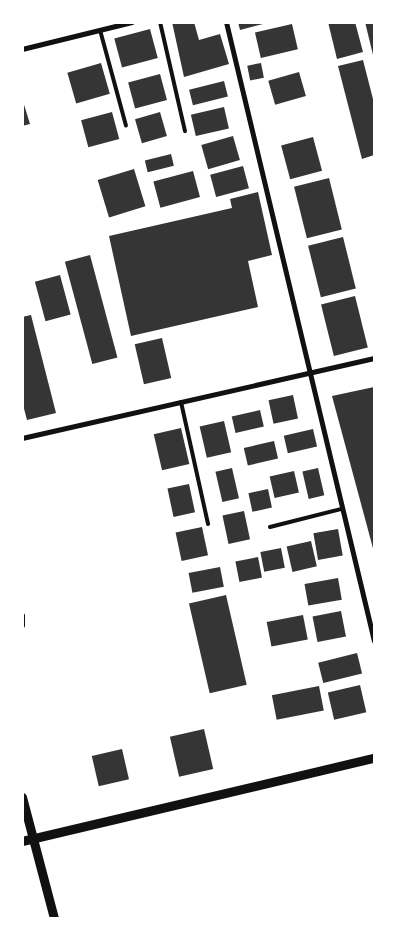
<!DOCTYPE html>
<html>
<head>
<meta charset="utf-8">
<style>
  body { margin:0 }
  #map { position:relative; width:397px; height:941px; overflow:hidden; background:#fff; font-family:"Fira Sans",sans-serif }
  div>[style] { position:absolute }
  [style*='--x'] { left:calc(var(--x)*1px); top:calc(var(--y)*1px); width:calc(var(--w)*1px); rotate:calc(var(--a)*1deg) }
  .building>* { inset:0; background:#353535; transform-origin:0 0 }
  .service>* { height:4px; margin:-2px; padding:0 2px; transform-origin:2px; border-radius:2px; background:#111 }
  .minor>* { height:5px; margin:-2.5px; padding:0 2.5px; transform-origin:2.5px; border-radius:2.5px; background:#111 }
  .tertiary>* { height:9px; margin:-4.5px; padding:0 4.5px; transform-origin:4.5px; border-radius:4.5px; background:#111 }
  span { translate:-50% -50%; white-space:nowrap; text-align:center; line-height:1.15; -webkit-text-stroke:4.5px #fff; paint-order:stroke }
  .frame { position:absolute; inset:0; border:24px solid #fff; pointer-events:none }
</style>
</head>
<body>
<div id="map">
  <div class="building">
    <i style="clip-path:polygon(172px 22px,194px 22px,199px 40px,220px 34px,229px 64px,184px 77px)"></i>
    <i style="clip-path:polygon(238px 22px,267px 22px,267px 23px,240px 30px)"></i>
    <i style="clip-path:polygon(328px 22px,355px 22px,363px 52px,337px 59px)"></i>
    <i style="clip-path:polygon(365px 22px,374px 22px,374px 59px)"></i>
    <i style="left:292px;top:24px;width:26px;height:38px;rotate:77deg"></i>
    <i style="left:150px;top:29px;width:30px;height:37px;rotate:75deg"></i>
    <i style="clip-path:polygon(363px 60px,374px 103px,374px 155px,362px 159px,338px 66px)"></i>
    <i style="left:101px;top:63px;width:32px;height:35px;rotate:74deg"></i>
    <i style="left:261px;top:63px;width:15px;height:14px;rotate:79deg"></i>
    <i style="left:299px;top:72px;width:25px;height:32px;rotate:74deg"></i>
    <i style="left:160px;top:74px;width:27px;height:33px;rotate:75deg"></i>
    <i style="left:224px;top:81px;width:16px;height:36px;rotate:76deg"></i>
    <i style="clip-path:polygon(22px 98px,30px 124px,22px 126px)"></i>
    <i style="left:224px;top:107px;width:22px;height:34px;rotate:77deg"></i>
    <i style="left:112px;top:112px;width:28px;height:32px;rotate:75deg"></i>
    <i style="left:160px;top:112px;width:25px;height:26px;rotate:74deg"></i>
    <i style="left:233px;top:136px;width:25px;height:33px;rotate:74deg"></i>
    <i style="left:313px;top:137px;width:35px;height:33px;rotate:75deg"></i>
    <i style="left:171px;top:154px;width:12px;height:27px;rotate:76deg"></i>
    <i style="left:243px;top:166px;width:23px;height:34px;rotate:75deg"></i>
    <i style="left:134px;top:169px;width:39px;height:38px;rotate:73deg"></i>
    <i style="left:193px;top:171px;width:27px;height:41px;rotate:75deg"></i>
    <i style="left:329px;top:178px;width:53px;height:36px;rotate:76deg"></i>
    <i style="clip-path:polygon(258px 192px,272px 255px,248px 261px,258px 307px,131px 336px,109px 236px,232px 208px,230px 199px)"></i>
    <i style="left:343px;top:237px;width:53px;height:36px;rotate:76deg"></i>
    <i style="left:90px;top:255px;width:106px;height:26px;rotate:75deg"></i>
    <i style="left:60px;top:275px;width:41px;height:26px;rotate:75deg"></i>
    <i style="left:355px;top:296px;width:53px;height:35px;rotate:76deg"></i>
    <i style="clip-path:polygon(31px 315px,56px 413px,27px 420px,22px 401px,22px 317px)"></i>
    <i style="left:162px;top:338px;width:41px;height:28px;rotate:77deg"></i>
    <i style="clip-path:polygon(374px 387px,374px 552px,332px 396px)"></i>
    <i style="left:293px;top:395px;width:24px;height:25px;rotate:78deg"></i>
    <i style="left:260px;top:410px;width:17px;height:29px;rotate:77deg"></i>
    <i style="left:224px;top:421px;width:32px;height:25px;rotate:77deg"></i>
    <i style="left:181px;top:428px;width:37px;height:28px;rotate:77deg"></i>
    <i style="left:313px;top:429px;width:18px;height:30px;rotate:77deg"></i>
    <i style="left:274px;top:441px;width:18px;height:31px;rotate:77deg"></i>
    <i style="left:232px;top:468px;width:31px;height:17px;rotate:77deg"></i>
    <i style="left:318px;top:468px;width:28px;height:16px;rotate:77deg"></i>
    <i style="left:294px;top:471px;width:22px;height:25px;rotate:77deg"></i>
    <i style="left:189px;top:484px;width:29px;height:22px;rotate:78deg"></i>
    <i style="left:268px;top:489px;width:19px;height:20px;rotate:78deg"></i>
    <i style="left:244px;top:511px;width:29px;height:22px;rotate:78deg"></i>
    <i style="left:202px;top:527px;width:29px;height:27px;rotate:78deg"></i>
    <i style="left:338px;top:529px;width:27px;height:25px;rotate:80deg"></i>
    <i style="left:311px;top:541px;width:26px;height:25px;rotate:77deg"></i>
    <i style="left:281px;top:548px;width:20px;height:21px;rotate:79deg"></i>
    <i style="left:258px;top:557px;width:21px;height:23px;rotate:79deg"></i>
    <i style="left:220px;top:567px;width:20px;height:32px;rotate:79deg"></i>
    <i style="left:338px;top:578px;width:22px;height:34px;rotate:80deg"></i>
    <i style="left:226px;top:595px;width:92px;height:38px;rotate:77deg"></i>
    <i style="left:341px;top:611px;width:26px;height:29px;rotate:79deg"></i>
    <i style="left:303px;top:615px;width:25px;height:37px;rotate:79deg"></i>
    <i style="left:357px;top:653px;width:21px;height:40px;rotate:76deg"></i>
    <i style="left:360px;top:685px;width:28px;height:33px;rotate:77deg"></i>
    <i style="left:319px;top:686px;width:25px;height:48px;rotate:79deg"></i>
    <i style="left:204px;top:729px;width:41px;height:35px;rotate:77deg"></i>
    <i style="left:122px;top:749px;width:31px;height:31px;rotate:77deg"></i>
  </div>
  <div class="service">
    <i style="--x:160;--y:22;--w:112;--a:77.1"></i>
    <i style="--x:100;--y:30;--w:99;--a:74.8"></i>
    <i style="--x:181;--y:402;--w:125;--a:77.5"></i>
    <i style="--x:270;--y:527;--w:73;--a:-14.2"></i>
  </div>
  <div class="minor">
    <i style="--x:226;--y:22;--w:636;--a:76.55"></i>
    <i style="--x:22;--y:49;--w:113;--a:-13.8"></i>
    <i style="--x:22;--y:438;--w:361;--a:-12.8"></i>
    <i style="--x:22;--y:615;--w:10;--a:90"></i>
  </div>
  <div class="tertiary">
    <i style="--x:22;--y:797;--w:125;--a:75.2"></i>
    <i style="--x:22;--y:841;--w:362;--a:-13.3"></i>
  </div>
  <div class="frame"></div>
</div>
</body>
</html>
